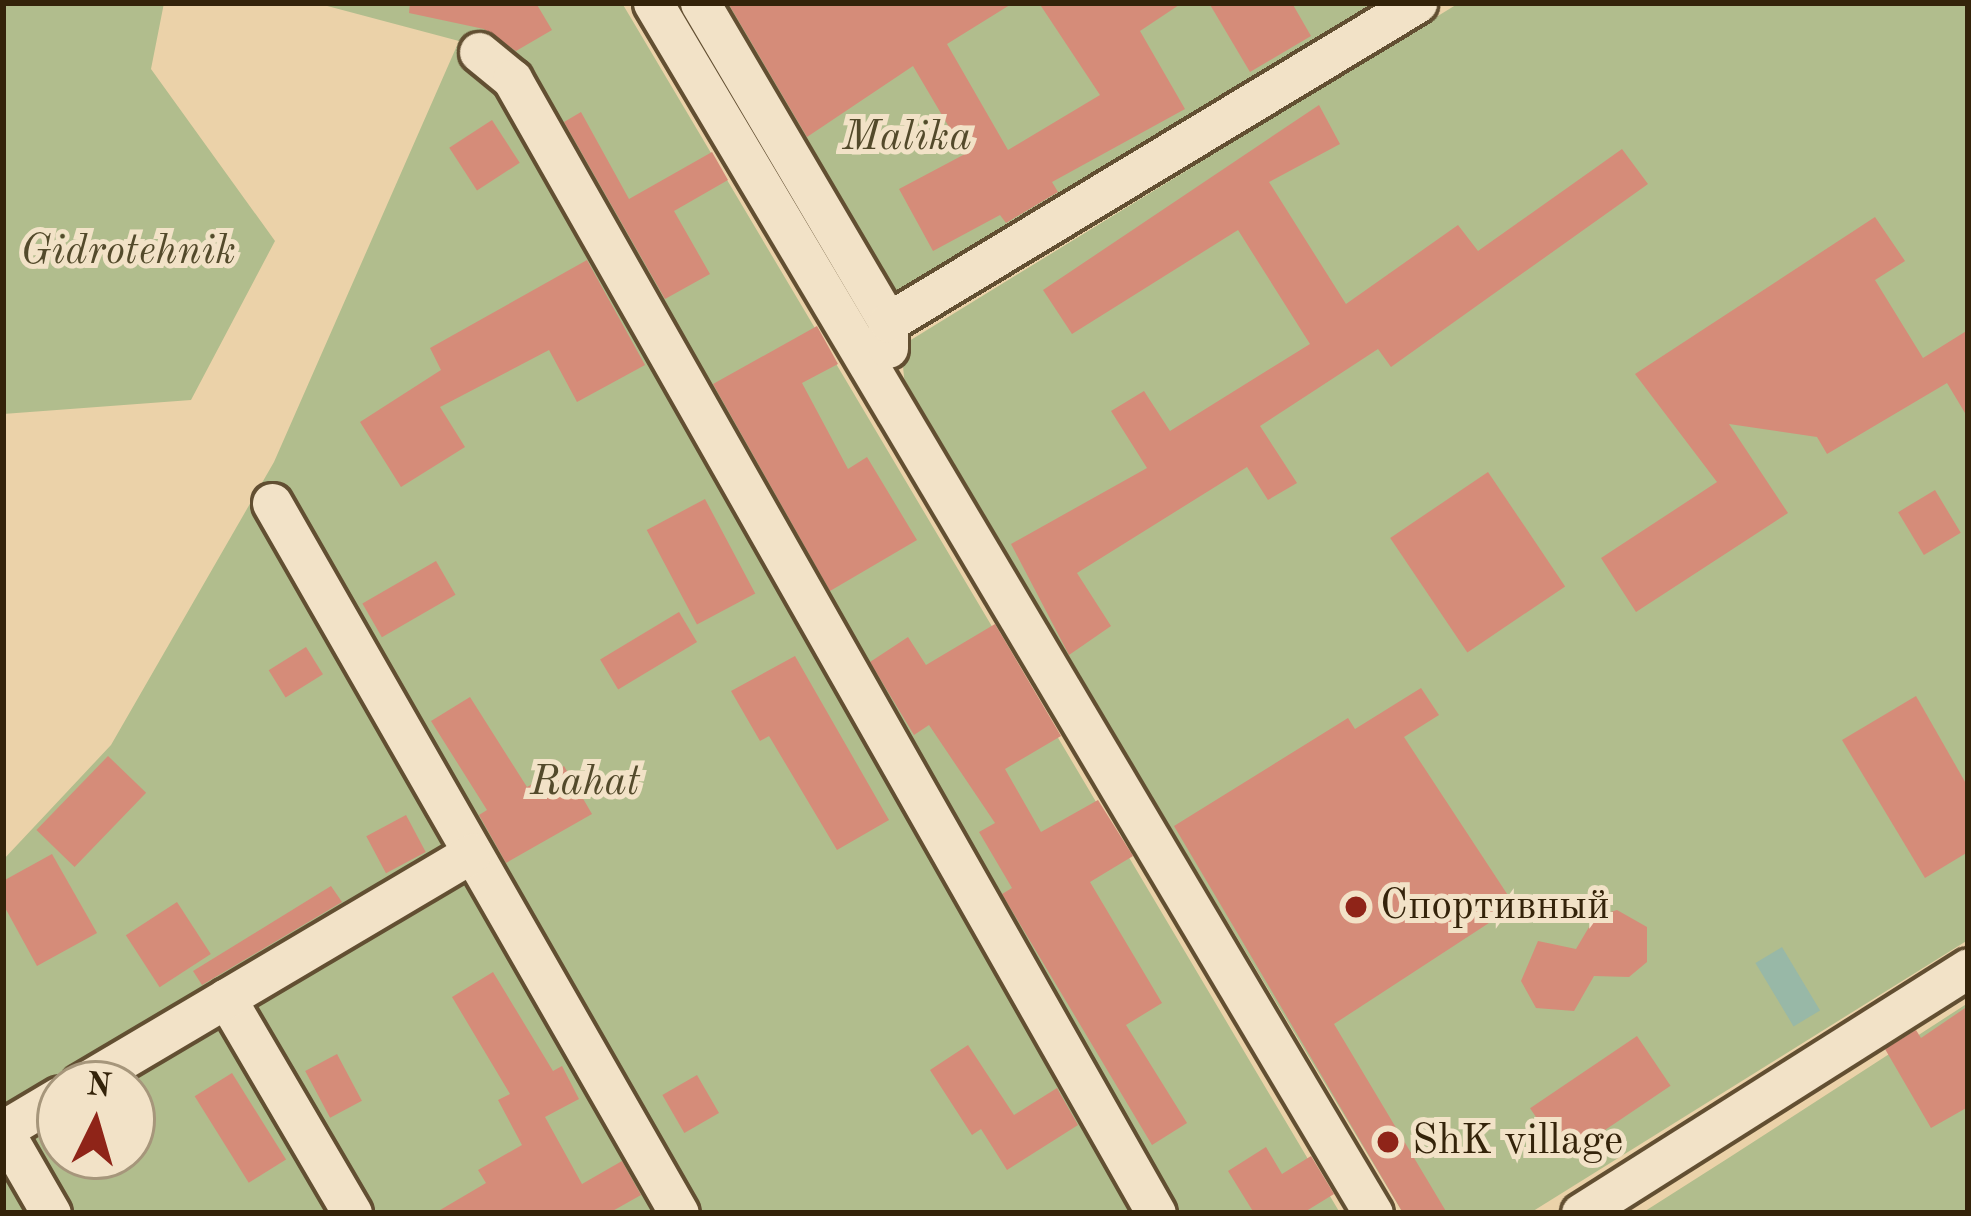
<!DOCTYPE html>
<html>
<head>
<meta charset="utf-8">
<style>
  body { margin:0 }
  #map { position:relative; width:1971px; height:1216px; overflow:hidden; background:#ebd2a9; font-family:"Old Standard TT",serif }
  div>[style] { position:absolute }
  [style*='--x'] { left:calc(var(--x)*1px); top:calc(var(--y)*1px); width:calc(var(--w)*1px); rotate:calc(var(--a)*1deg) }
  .green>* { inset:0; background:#b1bd8d }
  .water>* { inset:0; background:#98b8a7; transform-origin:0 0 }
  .building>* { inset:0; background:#d58c79; transform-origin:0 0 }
  .roads { filter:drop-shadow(3px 0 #624f32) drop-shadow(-3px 0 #624f32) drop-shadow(0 3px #624f32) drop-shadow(0 -3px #624f32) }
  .minor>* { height:39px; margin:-19.5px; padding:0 19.5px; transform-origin:19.5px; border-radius:19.5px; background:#f2e2c7 }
  .dots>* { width:33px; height:33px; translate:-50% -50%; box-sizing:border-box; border:6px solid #f2e2c7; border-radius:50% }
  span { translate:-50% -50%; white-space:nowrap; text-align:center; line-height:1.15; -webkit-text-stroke:10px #f2e2c7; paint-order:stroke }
  .park-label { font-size:42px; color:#534a2b; font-style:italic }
  .poi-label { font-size:42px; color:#34230a }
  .left { translate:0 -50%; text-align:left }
  .frame { position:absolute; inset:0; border:6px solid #34230a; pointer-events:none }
  .north { position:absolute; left:36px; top:1060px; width:120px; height:120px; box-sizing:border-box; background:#f2e2c7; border:3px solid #a6967b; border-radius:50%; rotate:5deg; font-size:33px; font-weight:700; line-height:48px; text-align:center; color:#34230a }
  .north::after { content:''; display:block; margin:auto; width:42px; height:54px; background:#8f2418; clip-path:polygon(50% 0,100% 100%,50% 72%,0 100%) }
</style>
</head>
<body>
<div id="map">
  <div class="green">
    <i style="clip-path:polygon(3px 3px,164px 3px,151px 69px,275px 241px,191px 400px,3px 414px)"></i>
    <i style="clip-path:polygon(evenodd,316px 3px,622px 3px,1340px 1213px,3px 1213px,3px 860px,111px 745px,274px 462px,459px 41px,316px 3px,60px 1084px,132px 1084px,132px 1156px,60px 1156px,60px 1084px)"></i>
    <i style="clip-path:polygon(668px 3px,1401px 3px,860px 322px)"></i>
    <i style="clip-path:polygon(1459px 3px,1968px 3px,1968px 940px,1530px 1213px,1403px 1213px,905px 387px,901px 346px)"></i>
    <i style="clip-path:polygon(1968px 1003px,1968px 1213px,1642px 1213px,1730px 1157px)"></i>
  </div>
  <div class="water">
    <i style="left:1782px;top:947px;width:74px;height:31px;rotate:59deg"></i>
  </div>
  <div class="building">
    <i style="clip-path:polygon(410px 3px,536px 3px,552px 30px,516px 51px,484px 29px,409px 13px)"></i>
    <i style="clip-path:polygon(728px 3px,1013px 3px,947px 44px,1008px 150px,1100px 95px,1039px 3px,1182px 3px,1140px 31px,1185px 109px,1052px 182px,1058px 192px,1006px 223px,1000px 215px,933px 251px,899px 189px,965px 154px,913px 66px,807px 137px)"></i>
    <i style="clip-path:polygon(1209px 3px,1292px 3px,1311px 36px,1250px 72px)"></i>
    <i style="clip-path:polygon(1319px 105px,1340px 144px,1269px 182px,1346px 304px,1458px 225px,1478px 251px,1622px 149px,1648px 184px,1391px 367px,1378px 349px,1260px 426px,1297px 483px,1268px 500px,1247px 467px,1077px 573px,1111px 626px,1069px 655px,1011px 544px,1147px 468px,1111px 411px,1144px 391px,1170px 431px,1310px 344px,1238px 230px,1072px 334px,1043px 290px)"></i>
    <i style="clip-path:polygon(581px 112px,629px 199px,712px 152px,728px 180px,674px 211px,710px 274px,665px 299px,564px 122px)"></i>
    <i style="left:492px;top:120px;width:51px;height:51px;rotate:57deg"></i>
    <i style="clip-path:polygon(1875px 217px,1905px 261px,1875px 280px,1923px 358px,1968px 330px,1968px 418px,1947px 383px,1827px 454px,1817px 437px,1729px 424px,1788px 513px,1636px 612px,1601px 558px,1717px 482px,1635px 374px)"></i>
    <i style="clip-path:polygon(587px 260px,645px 365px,577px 402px,549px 350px,440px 407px,465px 447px,401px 487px,360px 422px,441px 370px,430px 348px)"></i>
    <i style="clip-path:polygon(817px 326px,838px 364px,802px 383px,848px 469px,867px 457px,917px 540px,830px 591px,713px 384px)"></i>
    <i style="left:1488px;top:472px;width:138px;height:118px;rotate:56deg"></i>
    <i style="left:1935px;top:490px;width:50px;height:43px;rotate:59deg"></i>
    <i style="left:705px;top:499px;width:107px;height:66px;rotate:62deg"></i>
    <i style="left:436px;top:561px;width:39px;height:85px;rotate:60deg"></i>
    <i style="left:679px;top:612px;width:35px;height:92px;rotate:59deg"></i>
    <i style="clip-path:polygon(995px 624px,1061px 736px,1005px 769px,1041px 832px,1098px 800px,1133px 856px,1090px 882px,1162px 1003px,1126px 1025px,1187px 1123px,1152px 1145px,1002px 894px,1012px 888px,979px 832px,995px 823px,929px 725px,914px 735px,870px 662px,908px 637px,926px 665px)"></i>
    <i style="left:306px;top:647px;width:32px;height:44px;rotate:58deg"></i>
    <i style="clip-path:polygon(795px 656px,889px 820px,837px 850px,769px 736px,760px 741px,731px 691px)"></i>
    <i style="clip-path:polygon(1421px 688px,1439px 715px,1404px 737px,1515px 906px,1334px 1024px,1447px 1213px,1403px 1213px,1174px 826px,1348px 718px,1355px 729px)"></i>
    <i style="clip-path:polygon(1916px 696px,1968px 787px,1968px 852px,1925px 878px,1842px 740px)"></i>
    <i style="clip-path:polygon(470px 697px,527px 787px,564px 766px,592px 814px,506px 863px,479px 815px,487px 810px,431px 721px)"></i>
    <i style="left:108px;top:756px;width:53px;height:103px;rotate:44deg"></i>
    <i style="left:406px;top:815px;width:42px;height:45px;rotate:62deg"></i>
    <i style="clip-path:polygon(52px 854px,97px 933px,37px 966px,3px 904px,3px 881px)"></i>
    <i style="clip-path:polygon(331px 886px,342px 902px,202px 985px,193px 971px)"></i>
    <i style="left:177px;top:902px;width:62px;height:61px;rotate:57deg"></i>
    <i style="clip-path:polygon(1617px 910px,1647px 927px,1647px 962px,1629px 977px,1594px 976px,1574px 1011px,1536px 1008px,1521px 981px,1538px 941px,1576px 949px,1595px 917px)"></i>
    <i style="clip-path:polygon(493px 972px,553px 1071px,562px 1066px,579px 1099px,545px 1117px,582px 1184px,622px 1161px,641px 1195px,609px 1213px,435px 1213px,486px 1183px,478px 1170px,522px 1145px,498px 1100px,510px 1094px,452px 997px)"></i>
    <i style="clip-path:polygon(1968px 1006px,1968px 1107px,1931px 1128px,1885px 1049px,1916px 1030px,1921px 1038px)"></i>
    <i style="left:1637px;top:1036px;width:60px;height:129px;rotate:56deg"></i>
    <i style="clip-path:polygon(968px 1045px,1014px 1115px,1057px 1088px,1078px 1125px,1007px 1170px,981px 1129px,972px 1135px,930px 1070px)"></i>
    <i style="left:337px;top:1054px;width:53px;height:36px;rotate:62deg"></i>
    <i style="left:232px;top:1073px;width:102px;height:44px;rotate:58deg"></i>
    <i style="left:697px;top:1075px;width:44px;height:40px;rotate:60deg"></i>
    <i style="clip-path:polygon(1266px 1147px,1282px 1174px,1311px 1156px,1334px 1194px,1303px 1213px,1254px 1213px,1228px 1171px)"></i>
  </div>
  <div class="roads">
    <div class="minor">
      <i style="--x:653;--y:3;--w:1408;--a:59.25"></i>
      <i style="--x:700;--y:3;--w:370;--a:59.5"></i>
      <i style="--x:888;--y:322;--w:26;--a:90"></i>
      <i style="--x:479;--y:52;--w:43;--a:39.3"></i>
      <i style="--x:512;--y:79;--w:1304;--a:60.41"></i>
      <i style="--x:888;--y:322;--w:618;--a:-31.09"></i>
      <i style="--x:272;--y:503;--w:818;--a:60.18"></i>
      <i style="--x:226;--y:998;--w:249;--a:59.6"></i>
      <i style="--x:81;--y:1084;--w:454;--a:-30.6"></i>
      <i style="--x:3;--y:1130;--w:96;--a:60"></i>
      <i style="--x:3;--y:1130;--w:66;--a:-30.8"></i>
      <i style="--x:1581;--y:1213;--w:458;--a:-32.3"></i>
    </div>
  </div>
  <div class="dots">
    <i style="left:1356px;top:907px;background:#8f2418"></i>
    <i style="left:1388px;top:1142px;background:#8f2418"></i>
  </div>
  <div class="park-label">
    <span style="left:907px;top:138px">Malika</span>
    <span style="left:128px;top:252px">Gidrotehnik</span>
    <span style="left:585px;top:783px">Rahat</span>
  </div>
  <div class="poi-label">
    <span class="left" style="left:1380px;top:907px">Спортивный</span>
    <span class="left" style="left:1412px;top:1142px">ShK village</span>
  </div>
  <div class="frame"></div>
  <div class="north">N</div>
</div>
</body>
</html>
